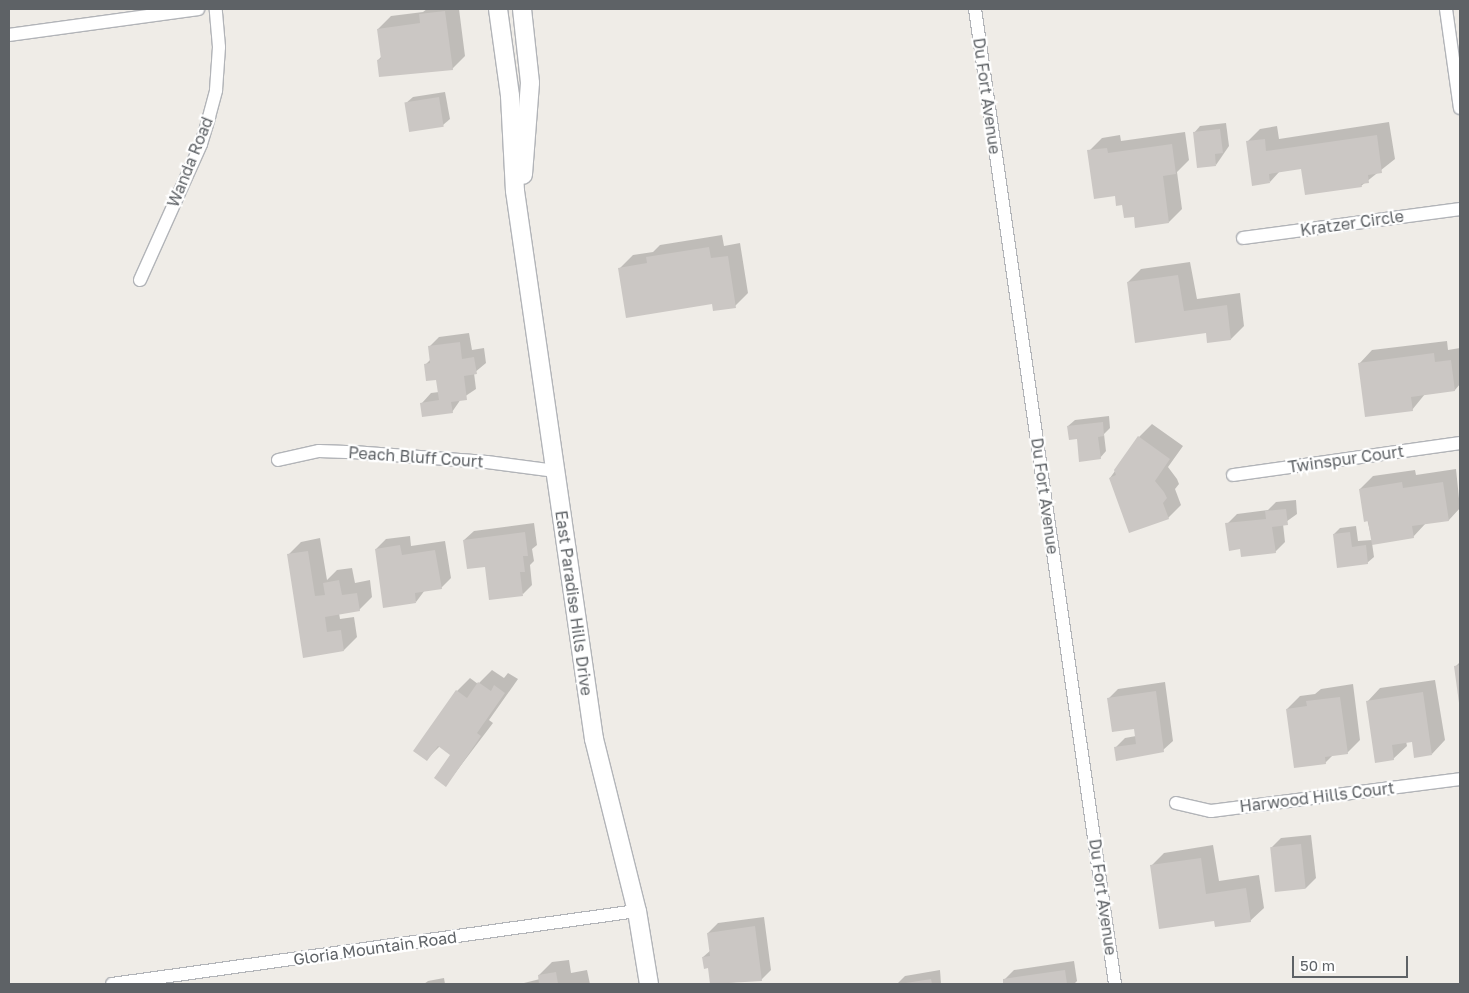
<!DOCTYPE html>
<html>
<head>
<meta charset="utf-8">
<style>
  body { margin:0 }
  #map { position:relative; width:1469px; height:993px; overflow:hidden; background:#efece7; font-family:"Golos Text",sans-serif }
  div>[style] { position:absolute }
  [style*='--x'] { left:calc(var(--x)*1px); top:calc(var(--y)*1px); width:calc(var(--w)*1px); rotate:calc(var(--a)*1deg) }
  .shadow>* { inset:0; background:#0003 }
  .building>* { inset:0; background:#cbc7c4; transform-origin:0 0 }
  .roads { filter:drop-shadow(1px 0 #b2b4b8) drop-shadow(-1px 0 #b2b4b8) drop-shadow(0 1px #b2b4b8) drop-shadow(0 -1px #b2b4b8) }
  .street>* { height:12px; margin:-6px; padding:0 6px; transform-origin:6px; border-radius:6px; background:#fff }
  .secondary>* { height:18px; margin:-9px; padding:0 9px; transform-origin:9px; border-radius:9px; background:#fff }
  span { translate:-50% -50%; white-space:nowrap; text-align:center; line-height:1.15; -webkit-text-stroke:4.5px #fff; paint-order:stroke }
  .street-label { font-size:16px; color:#5e6266 }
  .frame { position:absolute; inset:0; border:10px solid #5e6266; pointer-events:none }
  .scale { position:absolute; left:1292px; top:956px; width:116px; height:22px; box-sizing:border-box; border:2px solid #5e6266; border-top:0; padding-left:6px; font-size:15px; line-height:18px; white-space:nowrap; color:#5e6266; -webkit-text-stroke:4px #fff; paint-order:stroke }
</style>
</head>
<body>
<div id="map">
  <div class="shadow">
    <i style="clip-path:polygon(427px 9px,459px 9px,465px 56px,452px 69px,378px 60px,382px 56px,378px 29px,391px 16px,423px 12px)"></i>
    <i style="clip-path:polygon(445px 92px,450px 119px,443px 125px,406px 103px,413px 97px)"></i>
    <i style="clip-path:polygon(1389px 122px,1395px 159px,1361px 186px,1302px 168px,1280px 171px,1270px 182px,1247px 142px,1260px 129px,1277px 126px,1279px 139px)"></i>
    <i style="clip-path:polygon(1226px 123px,1229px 146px,1216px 165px,1194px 133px,1200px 126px)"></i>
    <i style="clip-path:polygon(1185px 132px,1189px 160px,1177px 172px,1182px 209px,1169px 222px,1135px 215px,1116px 194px,1089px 151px,1102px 138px,1120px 135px,1121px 141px)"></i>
    <i style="clip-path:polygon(722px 235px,724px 246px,740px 243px,748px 293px,735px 306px,713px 303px,620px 268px,633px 255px,653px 252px,660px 245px)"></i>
    <i style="clip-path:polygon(1190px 262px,1197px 299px,1240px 293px,1244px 326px,1231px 339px,1128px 282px,1141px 269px)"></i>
    <i style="clip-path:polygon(469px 333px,472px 350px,484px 348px,486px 363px,474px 373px,476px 389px,461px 399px,452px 412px,422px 403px,431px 393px,439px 392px,437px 379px,425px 365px,431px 359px,429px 347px,439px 337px)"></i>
    <i style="clip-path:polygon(1447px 341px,1448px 350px,1460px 348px,1460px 384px,1455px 390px,1425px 394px,1412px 410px,1359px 364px,1372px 350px)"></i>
    <i style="clip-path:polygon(1109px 416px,1110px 428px,1104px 434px,1106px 451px,1100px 458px,1068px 426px,1075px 420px)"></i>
    <i style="clip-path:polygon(1152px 424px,1183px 446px,1168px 467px,1177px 479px,1179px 484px,1175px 489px,1181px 505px,1168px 518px,1110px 478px,1139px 437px)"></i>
    <i style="clip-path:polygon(1456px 469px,1460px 508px,1449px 520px,1426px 523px,1413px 537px,1372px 543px,1374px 557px,1367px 563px,1334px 534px,1340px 528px,1356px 526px,1358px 541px,1372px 540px,1360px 489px,1373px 476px,1415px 470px,1416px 475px)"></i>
    <i style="clip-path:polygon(1296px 500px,1297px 514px,1283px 524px,1285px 542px,1275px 552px,1241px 548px,1227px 524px,1237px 514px,1268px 510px,1276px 502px)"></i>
    <i style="clip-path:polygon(534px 523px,537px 545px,532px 549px,534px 561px,530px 565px,532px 585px,523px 594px,486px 565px,464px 540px,474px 531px)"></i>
    <i style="clip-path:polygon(410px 536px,411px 546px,445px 541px,451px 578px,441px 588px,425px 590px,416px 602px,376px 549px,386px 539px)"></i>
    <i style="clip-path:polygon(320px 538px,327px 580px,337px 570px,352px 568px,355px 583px,370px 580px,372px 597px,359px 610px,339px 613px,340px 619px,354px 617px,357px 637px,344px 650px,304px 657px,288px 555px,301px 542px)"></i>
    <i style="clip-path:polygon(1460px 662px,1460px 702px,1455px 667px)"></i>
    <i style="clip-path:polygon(492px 670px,504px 678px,508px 673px,518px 679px,489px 720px,493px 723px,446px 785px,452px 755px,440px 746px,427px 759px,457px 691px,470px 678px,478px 684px)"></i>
    <i style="clip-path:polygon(1435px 680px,1445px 740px,1432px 754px,1413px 740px,1406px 741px,1407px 746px,1393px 759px,1367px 702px,1380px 688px)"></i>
    <i style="clip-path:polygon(1165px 682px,1173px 741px,1163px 750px,1116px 747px,1125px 738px,1136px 736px,1135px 727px,1109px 698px,1118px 689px)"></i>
    <i style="clip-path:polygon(1353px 684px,1360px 740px,1347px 753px,1333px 755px,1325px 763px,1287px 709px,1300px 696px,1315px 694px,1321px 689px)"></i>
    <i style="clip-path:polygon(1311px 835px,1316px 878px,1306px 888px,1276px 891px,1271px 848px,1281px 838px)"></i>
    <i style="clip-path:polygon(1213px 845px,1219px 881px,1259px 875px,1264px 908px,1250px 921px,1215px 919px,1151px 866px,1164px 853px)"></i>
    <i style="clip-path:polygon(764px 917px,771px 970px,761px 980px,711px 984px,709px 967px,703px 957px,711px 950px,708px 933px,718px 923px)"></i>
    <i style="clip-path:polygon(569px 960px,571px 973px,587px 970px,590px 984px,520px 984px,540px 979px,539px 975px,552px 962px)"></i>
    <i style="clip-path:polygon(1074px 961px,1077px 981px,1074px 984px,1005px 984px,1004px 980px,1014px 970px)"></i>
    <i style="clip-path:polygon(940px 970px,941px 984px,897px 984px,905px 976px)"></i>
    <i style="clip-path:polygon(444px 978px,445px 984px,424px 984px,428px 981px)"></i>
  </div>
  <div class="building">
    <i style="clip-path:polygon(445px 11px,453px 70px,379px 77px,377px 60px,381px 59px,377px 29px,420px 23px,419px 14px)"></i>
    <i style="left:439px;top:97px;width:30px;height:35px;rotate:81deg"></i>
    <i style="clip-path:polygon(1220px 129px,1223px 153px,1215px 154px,1216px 166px,1197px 168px,1193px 132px)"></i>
    <i style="clip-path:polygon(1377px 135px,1382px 173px,1368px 175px,1369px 183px,1361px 184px,1362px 187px,1305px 195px,1301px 169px,1269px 174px,1270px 183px,1252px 186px,1246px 141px,1265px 139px,1266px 151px)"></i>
    <i style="clip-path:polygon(1172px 144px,1176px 174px,1163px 176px,1169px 223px,1135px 228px,1134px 217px,1124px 218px,1122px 205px,1116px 206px,1115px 196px,1094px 199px,1087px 150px,1107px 148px,1108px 153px)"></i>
    <i style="clip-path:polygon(709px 247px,711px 258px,728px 256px,736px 308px,713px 311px,712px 304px,626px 318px,618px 268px,647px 263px,646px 257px)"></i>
    <i style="clip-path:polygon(1178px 275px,1184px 311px,1227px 305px,1231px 340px,1207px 343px,1206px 333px,1135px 343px,1127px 282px)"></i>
    <i style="clip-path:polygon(460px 342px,462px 359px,474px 357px,477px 374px,464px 376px,467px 400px,451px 402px,453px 413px,422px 417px,420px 403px,439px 400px,436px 380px,426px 381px,424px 364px,430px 363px,428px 346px)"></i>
    <i style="clip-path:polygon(1434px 353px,1435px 362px,1451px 360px,1455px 391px,1411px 397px,1413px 411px,1365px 417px,1358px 363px)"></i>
    <i style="clip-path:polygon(1103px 422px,1104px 436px,1098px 437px,1101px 459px,1079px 462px,1077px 439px,1069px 440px,1067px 426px)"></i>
    <i style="clip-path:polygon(1138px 436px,1170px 459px,1155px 481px,1164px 492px,1167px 498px,1163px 503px,1169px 519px,1129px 533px,1109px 478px,1116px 475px,1114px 470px)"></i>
    <i style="clip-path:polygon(1402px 482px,1403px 488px,1443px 482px,1449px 521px,1412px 526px,1414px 538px,1372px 545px,1368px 521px,1364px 522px,1359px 489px)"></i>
    <i style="clip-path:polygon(1286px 509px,1288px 525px,1272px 527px,1276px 553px,1241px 557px,1240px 549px,1229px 551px,1225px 523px,1266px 519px,1265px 511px)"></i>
    <i style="clip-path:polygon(525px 532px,528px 556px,523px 556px,525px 572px,520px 572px,523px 596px,489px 600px,485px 567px,467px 569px,463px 540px)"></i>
    <i style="clip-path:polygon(1350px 532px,1352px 547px,1366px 545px,1368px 564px,1337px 568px,1333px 534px)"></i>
    <i style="clip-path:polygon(400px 545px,402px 555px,435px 550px,442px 589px,415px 593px,416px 603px,383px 608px,375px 549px)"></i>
    <i style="clip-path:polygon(308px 551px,315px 596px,325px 595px,323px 583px,339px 580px,342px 595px,357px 593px,360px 611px,325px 617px,327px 632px,341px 630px,344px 651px,303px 658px,287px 554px)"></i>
    <i style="clip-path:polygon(1460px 665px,1460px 703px,1459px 703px,1454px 666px)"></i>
    <i style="clip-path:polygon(478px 682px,491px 691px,494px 685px,505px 693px,477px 733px,481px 736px,446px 787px,434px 778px,450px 755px,438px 746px,427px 761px,413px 751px,456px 690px,467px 698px)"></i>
    <i style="clip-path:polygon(1156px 691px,1164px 752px,1116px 761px,1114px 747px,1136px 744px,1134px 729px,1112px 732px,1107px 698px)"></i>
    <i style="clip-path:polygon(1423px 692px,1432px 755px,1414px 758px,1412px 742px,1392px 745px,1394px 760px,1375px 763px,1366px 701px)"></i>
    <i style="clip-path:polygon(1340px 697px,1348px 754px,1325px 757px,1326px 764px,1294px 768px,1286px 709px,1307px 706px,1306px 701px)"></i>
    <i style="left:1301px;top:844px;width:45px;height:31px;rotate:84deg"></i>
    <i style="clip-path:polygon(1201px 858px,1206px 894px,1246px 888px,1251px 922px,1215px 927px,1214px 921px,1159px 929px,1150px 865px)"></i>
    <i style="clip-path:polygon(755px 926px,762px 981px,710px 984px,708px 968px,704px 969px,702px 957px,710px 956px,707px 933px)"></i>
    <i style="clip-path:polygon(1065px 970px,1067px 984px,1003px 984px,1003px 979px)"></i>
    <i style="clip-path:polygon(556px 972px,558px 984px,539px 984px,538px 975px)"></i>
    <i style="clip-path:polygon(931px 979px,932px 984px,906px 984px,906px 983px)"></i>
  </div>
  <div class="roads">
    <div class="street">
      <i style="--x:975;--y:9;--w:985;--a:81.83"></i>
      <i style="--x:1446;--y:9;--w:100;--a:82"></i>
      <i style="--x:9;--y:35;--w:191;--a:-7.8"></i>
      <i style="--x:1243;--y:238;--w:219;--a:-7.6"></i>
      <i style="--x:140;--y:280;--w:149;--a:-65.8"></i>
      <i style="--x:201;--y:144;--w:28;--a:-73"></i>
      <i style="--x:209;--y:117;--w:28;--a:-75"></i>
      <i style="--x:216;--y:90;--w:43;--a:-86"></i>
      <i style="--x:219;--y:47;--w:38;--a:-95"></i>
      <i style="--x:278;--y:460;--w:42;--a:-12.4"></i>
      <i style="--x:319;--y:451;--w:34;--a:2"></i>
      <i style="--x:353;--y:452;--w:134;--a:4.3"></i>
      <i style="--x:487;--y:462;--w:69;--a:7.5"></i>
      <i style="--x:1233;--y:475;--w:229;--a:-8"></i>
      <i style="--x:1176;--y:803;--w:36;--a:13"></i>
      <i style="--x:1211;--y:811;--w:251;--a:-7.3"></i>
      <i style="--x:112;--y:984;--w:530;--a:-7.92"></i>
    </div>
    <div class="secondary">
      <i style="--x:498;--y:9;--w:88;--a:82.1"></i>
      <i style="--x:510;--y:96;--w:95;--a:87"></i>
      <i style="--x:515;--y:191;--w:554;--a:81.8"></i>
      <i style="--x:594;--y:739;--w:177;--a:76"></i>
      <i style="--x:637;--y:911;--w:74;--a:80.7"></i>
      <i style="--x:522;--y:9;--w:74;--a:83.8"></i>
      <i style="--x:530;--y:83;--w:92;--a:94.4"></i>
    </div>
  </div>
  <div class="street-label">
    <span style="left:987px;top:96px;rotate:82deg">Du Fort Avenue</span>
    <span style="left:190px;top:162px;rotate:-68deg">Wanda Road</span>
    <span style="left:1352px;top:223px;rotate:-8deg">Kratzer Circle</span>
    <span style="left:416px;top:457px;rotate:4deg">Peach Bluff Court</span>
    <span style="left:1346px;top:459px;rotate:-8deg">Twinspur Court</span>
    <span style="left:1045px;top:496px;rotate:82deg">Du Fort Avenue</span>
    <span style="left:574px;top:603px;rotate:82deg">East Paradise Hills Drive</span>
    <span style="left:1317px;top:797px;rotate:-7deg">Harwood Hills Court</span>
    <span style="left:1103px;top:897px;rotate:82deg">Du Fort Avenue</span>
    <span style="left:375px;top:948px;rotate:-8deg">Gloria Mountain Road</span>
  </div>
  <div class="frame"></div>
  <div class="scale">50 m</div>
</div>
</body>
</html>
